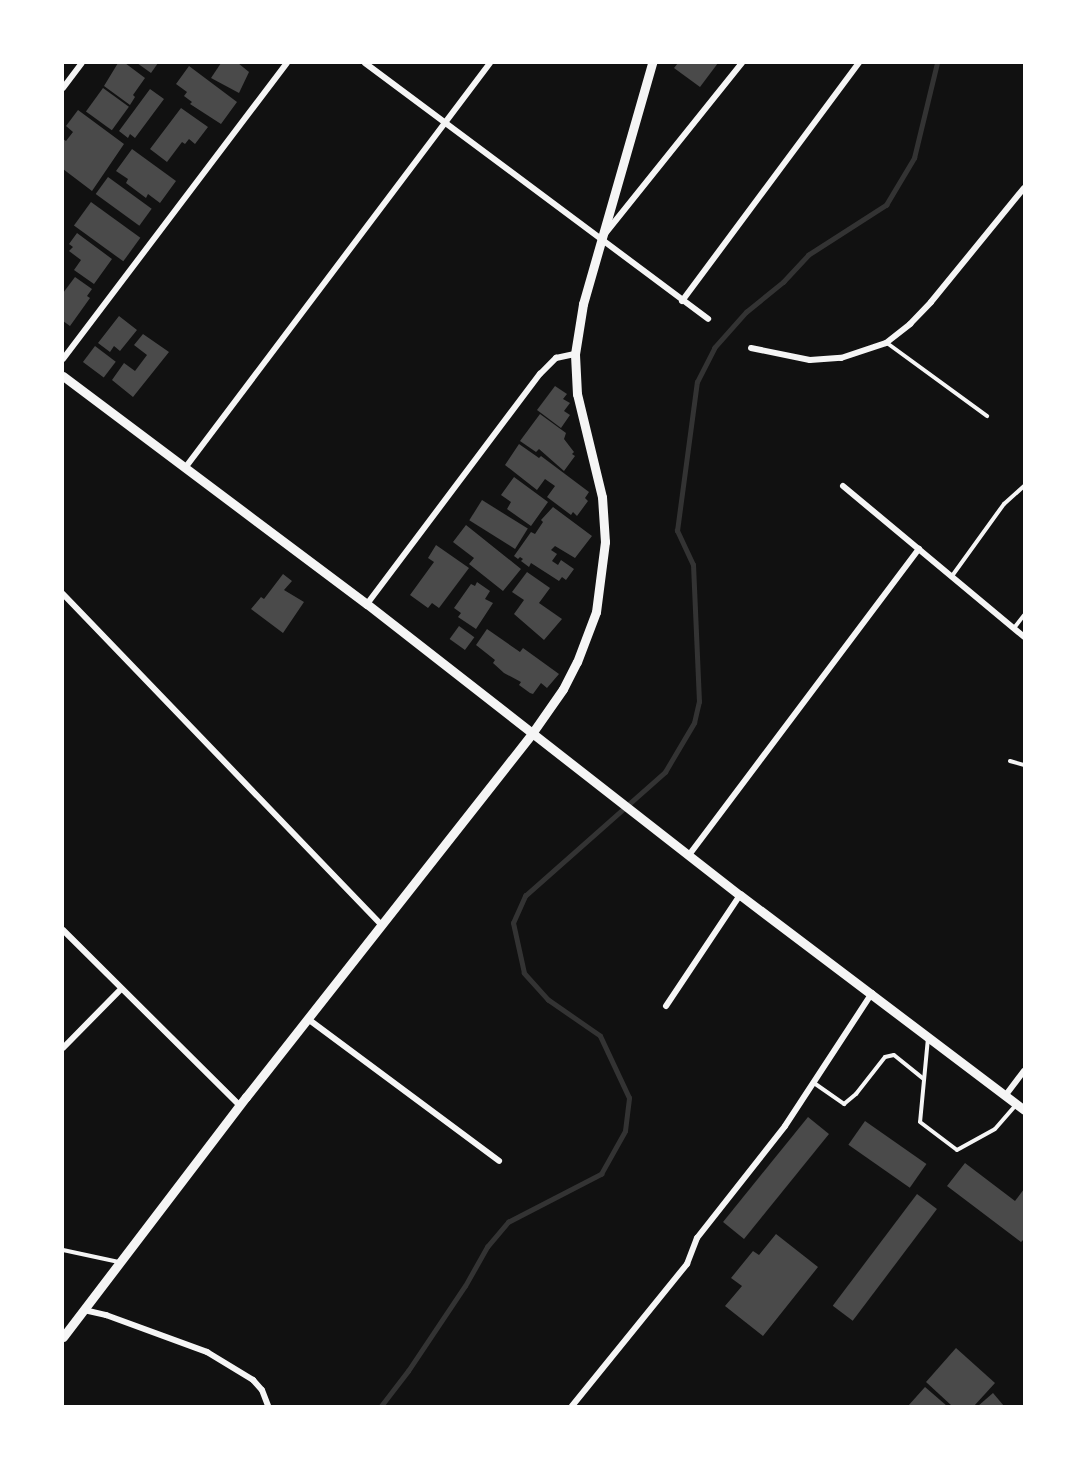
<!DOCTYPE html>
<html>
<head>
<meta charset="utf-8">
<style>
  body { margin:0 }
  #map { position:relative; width:1087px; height:1469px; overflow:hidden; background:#111; font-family:"Titillium Web",sans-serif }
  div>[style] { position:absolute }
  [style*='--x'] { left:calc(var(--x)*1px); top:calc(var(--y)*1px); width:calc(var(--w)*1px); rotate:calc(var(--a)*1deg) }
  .stream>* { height:4.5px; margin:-2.25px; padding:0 2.25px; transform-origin:2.25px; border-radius:2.25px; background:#333 }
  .building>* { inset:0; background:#4a4a4a; transform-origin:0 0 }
  .service>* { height:4px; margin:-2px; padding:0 2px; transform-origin:2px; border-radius:2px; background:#f5f5f5 }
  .minor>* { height:6px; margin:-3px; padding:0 3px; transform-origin:3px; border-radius:3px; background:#f5f5f5 }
  .tertiary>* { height:9px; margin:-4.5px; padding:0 4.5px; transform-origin:4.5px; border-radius:4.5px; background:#f5f5f5 }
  span { translate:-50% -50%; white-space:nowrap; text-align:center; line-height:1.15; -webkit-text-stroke:6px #fff; paint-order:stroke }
  .frame { position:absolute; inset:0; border:64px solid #fff; pointer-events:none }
</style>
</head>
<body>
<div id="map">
  <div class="stream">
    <i style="--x:381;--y:1406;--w:44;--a:-52.4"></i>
    <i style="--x:408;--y:1371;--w:102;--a:-56.2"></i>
    <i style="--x:465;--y:1286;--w:45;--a:-60.6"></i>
    <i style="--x:487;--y:1247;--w:33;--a:-50"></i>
    <i style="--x:508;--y:1222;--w:105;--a:-27.3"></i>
    <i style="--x:601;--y:1174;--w:49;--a:-60.8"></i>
    <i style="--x:625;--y:1131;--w:33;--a:-83"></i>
    <i style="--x:629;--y:1098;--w:68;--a:-115.1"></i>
    <i style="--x:600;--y:1036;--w:63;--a:-145.3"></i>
    <i style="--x:548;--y:1000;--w:36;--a:-132"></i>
    <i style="--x:524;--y:973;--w:51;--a:-102.4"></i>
    <i style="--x:513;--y:923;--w:30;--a:-66"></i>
    <i style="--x:525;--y:896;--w:187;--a:-41.5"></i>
    <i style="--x:665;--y:772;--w:57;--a:-59.4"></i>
    <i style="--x:694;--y:723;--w:22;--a:-77"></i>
    <i style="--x:699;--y:702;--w:137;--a:-92.5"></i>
    <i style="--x:693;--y:565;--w:38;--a:-115"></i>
    <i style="--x:677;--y:531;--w:150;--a:-82.4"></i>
    <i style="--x:697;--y:382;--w:38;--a:-63"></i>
    <i style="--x:714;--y:348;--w:48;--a:-48.4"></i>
    <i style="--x:746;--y:312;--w:48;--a:-39"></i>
    <i style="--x:783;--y:282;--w:37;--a:-47"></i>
    <i style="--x:808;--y:255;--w:93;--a:-32.7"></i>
    <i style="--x:886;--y:205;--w:55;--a:-59.2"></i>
    <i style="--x:914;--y:158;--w:98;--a:-76.4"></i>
  </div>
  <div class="building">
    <i style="clip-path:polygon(118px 63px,125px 63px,145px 78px,133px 95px,135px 97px,130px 105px,104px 86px)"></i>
    <i style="clip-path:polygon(137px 63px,158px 63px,151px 73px)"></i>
    <i style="clip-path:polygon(221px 63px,238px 63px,249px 72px,239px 93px,211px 78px)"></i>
    <i style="clip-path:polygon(678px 63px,718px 63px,700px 87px,674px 68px)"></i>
    <i style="clip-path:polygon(189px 66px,237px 102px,221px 124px,190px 104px,192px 102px,184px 96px,187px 92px,176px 84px)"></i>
    <i style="left:103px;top:88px;width:32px;height:29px;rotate:36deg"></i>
    <i style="clip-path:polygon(150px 89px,164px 99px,135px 138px,130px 134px,128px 138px,119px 131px)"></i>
    <i style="clip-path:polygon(181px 108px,208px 127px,195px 144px,189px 139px,185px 144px,182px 142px,167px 162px,150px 149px)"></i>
    <i style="clip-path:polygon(78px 110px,124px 144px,92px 191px,63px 169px,63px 139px,66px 141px,73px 132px,66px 126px)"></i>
    <i style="clip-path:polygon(132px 149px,176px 181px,160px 203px,148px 194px,146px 198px,126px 183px,128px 179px,116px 171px)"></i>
    <i style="left:108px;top:177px;width:54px;height:21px;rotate:36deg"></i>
    <i style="left:91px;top:202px;width:61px;height:29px;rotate:36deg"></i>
    <i style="clip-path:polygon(77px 233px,112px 259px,94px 284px,74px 270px,81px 260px,69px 251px,73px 247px,69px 244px)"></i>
    <i style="clip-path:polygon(75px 277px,92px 289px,87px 296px,90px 298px,70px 326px,63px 321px,63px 293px)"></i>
    <i style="clip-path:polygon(119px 316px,137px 330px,120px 351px,114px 346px,110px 352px,98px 343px)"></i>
    <i style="clip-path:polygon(143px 334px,169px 352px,133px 397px,112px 380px,124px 363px,135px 371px,147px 355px,134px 345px)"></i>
    <i style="left:95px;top:346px;width:26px;height:20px;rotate:37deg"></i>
    <i style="clip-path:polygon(555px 386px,567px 394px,563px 399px,570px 403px,564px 411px,570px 415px,561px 428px,537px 410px)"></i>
    <i style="clip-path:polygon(540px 414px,566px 433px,564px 439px,574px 452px,572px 454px,575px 456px,564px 471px,539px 449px,536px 452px,520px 441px)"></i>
    <i style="clip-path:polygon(519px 444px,539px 458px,541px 456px,589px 492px,585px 498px,588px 501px,577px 516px,573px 512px,571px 515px,547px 497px,555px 486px,545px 479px,537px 490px,505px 465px)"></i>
    <i style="clip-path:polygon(514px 477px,548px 502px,531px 526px,507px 509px,511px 502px,501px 495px)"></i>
    <i style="left:482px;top:500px;width:54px;height:24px;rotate:32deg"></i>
    <i style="clip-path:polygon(553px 507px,592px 536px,575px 558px,555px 546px,551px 550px,557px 554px,552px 561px,558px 565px,561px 560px,574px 569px,566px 580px,562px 577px,559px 581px,531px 563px,529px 567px,521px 561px,523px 559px,520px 557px,518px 559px,514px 556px,531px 532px,535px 534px,543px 522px,541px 520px)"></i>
    <i style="clip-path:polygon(466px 525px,521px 569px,503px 591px,469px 564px,474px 558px,453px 542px)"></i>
    <i style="clip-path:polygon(436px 545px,469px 568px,439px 608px,432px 603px,428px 608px,410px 595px,434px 562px,428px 558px)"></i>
    <i style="clip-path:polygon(527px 572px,550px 588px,539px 603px,562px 619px,544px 640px,514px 614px,524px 600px,512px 592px)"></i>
    <i style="clip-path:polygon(283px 574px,292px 581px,284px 590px,304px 602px,283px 633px,251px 609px,261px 597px,264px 599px)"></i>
    <i style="clip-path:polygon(477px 582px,490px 591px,485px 599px,493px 603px,476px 629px,458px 617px,461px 613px,454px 608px,471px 584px,475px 586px)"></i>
    <i style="left:459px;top:626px;width:19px;height:16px;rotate:36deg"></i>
    <i style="clip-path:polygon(487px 629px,520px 652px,523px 648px,559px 674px,547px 688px,541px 683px,533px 694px,530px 693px,519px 685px,521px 682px,504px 673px,493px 663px,495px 660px,476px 645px)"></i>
    <i style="left:808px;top:1117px;width:27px;height:135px;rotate:39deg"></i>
    <i style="left:865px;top:1121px;width:75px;height:29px;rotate:35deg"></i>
    <i style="clip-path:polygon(965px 1163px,1015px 1201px,1024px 1189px,1024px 1239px,1021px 1242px,947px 1186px)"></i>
    <i style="left:917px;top:1194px;width:25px;height:140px;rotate:37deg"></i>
    <i style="clip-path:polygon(776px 1234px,818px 1267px,763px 1336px,725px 1306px,742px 1286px,731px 1278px,753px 1251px,759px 1255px)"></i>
    <i style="clip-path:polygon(956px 1348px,995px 1383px,974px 1406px,952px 1406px,926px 1382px)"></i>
    <i style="clip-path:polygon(925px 1387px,947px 1406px,908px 1406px)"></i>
    <i style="clip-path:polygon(993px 1393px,1004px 1406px,978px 1406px)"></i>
  </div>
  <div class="service">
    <i style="--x:887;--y:343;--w:124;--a:36.1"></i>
    <i style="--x:952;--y:576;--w:89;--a:-54.2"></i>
    <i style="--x:1004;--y:504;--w:27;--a:-42"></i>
    <i style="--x:1014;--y:628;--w:16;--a:-52"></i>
    <i style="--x:1010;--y:761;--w:15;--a:16"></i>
    <i style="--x:928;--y:1038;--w:84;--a:95.4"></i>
    <i style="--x:920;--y:1122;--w:46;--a:37.1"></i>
    <i style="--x:957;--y:1150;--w:43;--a:-28.9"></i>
    <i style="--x:995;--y:1129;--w:30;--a:-49"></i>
    <i style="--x:814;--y:1083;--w:37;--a:35"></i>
    <i style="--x:844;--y:1104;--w:16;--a:-40"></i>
    <i style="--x:856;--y:1094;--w:47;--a:-51.9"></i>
    <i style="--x:885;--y:1057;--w:9;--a:-13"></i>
    <i style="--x:894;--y:1055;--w:38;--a:39"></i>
    <i style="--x:63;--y:1250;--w:57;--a:12.1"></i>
  </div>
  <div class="minor">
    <i style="--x:365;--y:63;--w:428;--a:36.7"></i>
    <i style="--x:63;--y:88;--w:31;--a:-53"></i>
    <i style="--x:604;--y:235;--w:221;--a:-51.3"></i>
    <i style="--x:682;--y:301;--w:297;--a:-53.4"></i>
    <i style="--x:751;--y:348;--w:60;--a:11.5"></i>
    <i style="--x:810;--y:360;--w:31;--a:-4"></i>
    <i style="--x:841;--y:358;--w:47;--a:-18.4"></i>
    <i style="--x:886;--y:343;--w:31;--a:-38"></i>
    <i style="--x:910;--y:324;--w:30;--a:-46"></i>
    <i style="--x:931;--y:302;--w:147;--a:-50.8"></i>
    <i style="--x:63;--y:359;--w:371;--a:-52.9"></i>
    <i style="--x:185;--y:468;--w:507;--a:-53.02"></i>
    <i style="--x:843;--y:486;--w:236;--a:39.8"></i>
    <i style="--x:63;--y:594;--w:458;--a:46.1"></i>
    <i style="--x:367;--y:604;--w:288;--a:-53.1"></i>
    <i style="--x:540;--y:374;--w:23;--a:-45"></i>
    <i style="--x:556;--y:358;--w:19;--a:-12"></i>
    <i style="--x:689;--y:855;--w:383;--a:-53.1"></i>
    <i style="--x:63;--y:930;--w:250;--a:44.8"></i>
    <i style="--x:666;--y:1006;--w:133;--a:-56.3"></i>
    <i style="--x:308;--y:1019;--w:238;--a:36.6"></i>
    <i style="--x:63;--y:1048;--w:83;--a:-45.5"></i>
    <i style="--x:1005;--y:1096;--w:31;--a:-53"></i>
    <i style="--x:84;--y:1310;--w:23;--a:13"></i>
    <i style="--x:106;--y:1315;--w:108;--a:20.1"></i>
    <i style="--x:207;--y:1352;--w:54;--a:31.3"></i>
    <i style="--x:253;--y:1380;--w:13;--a:48"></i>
    <i style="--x:262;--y:1390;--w:17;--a:69"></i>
    <i style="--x:572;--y:1406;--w:183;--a:-51"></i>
    <i style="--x:687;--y:1264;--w:28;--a:-69"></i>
    <i style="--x:697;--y:1238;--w:142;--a:-51.8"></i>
    <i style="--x:785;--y:1126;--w:159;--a:-56.8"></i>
  </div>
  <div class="tertiary">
    <i style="--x:63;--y:376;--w:380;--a:36.9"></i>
    <i style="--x:367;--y:604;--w:473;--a:38"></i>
    <i style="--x:740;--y:895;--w:356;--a:37.1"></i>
    <i style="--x:63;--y:1337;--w:302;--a:-52.7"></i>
    <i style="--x:246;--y:1097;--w:464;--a:-51.8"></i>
    <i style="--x:533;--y:732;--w:52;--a:-55.1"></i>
    <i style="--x:563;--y:689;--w:30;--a:-63"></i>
    <i style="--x:577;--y:662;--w:53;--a:-69.2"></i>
    <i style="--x:596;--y:612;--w:71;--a:-82.7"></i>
    <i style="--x:605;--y:542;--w:45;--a:-93.8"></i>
    <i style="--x:602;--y:497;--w:106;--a:-103.6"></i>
    <i style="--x:577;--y:394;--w:40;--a:-92.9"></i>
    <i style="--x:575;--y:354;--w:51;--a:-80.9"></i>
    <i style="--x:583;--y:304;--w:251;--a:-74"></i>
  </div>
  <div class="frame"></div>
</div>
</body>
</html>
